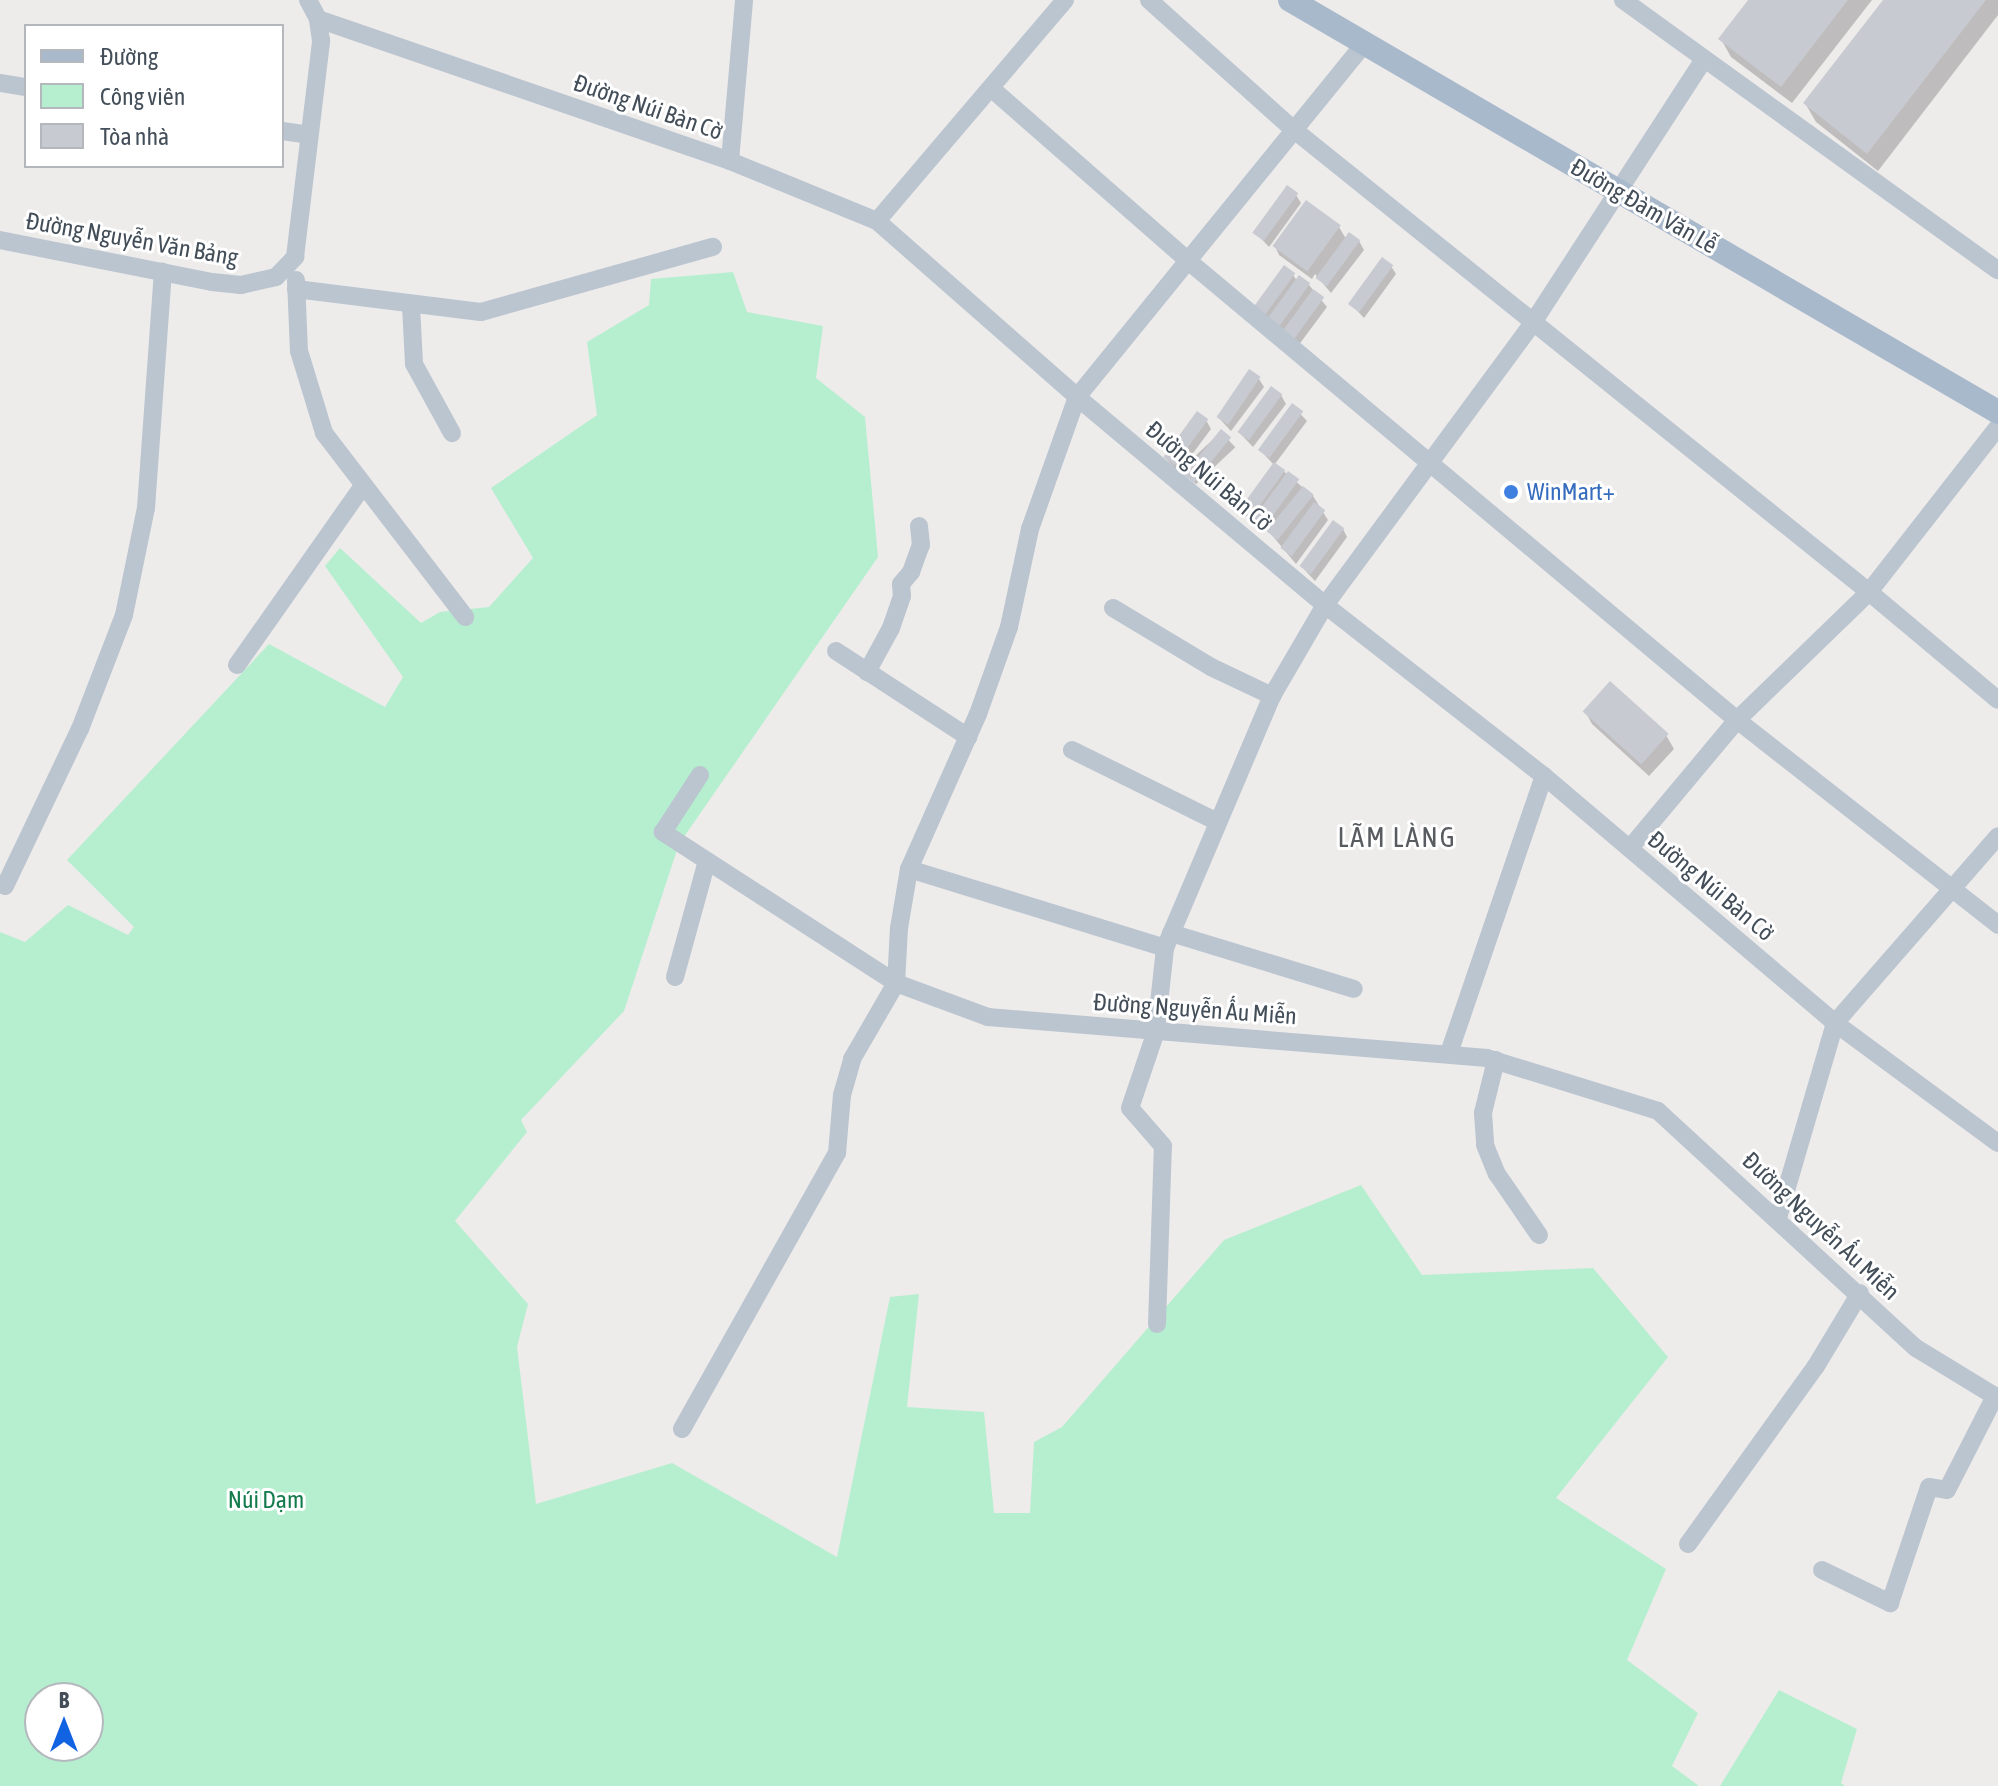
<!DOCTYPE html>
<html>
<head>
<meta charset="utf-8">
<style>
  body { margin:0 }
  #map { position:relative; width:1998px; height:1786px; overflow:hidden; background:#eeebeb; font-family:"Asap Condensed",sans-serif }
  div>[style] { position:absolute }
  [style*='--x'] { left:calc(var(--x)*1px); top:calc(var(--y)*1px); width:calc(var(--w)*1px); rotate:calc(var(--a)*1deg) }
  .green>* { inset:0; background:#b6efcf }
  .shadow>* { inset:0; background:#0003; transform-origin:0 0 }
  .building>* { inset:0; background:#c8cad1; transform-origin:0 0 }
  .minor>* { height:18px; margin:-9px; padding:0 9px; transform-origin:9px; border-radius:9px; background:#bbc5cf }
  .major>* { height:24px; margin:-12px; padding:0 12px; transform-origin:12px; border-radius:12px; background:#a9b9cc }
  .dots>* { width:22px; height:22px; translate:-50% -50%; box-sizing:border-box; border:4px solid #fff; border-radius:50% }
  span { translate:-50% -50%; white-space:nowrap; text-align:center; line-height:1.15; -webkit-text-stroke:6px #fff; paint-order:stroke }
  .street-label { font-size:24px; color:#434e59 }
  .shop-label { font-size:24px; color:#366cbe }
  .left { translate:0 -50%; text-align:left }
  .park-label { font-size:24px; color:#137b4c }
  .quarter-label { font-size:28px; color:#585b60; letter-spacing:2px }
  .legend { position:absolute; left:24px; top:24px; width:260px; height:144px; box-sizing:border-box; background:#fff; border:2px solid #b4b8bd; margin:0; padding:10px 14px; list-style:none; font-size:24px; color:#434e59 }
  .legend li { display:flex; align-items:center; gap:16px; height:40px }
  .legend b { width:40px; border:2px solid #b4b8bd }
  .north { position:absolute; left:24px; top:1682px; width:80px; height:80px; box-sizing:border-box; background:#fff; border:2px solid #b4b8bd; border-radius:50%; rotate:0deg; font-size:22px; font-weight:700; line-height:32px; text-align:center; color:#434e59 }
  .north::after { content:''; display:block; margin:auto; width:28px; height:36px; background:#1263e1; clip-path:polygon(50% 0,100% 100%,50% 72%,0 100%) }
</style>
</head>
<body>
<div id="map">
  <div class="green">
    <i style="clip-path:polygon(evenodd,733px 272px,747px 312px,823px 326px,816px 378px,865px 417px,878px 557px,679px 844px,624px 1011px,521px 1120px,527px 1132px,455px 1221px,528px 1304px,517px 1347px,536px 1504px,672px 1463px,837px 1557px,890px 1297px,919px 1294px,907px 1407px,984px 1412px,994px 1513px,1030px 1513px,1034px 1442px,1062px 1427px,1224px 1240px,1361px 1185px,1422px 1275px,1593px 1268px,1668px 1357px,1556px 1498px,1666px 1569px,1627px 1660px,1698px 1713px,1672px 1766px,1699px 1786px,0 1786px,0 932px,25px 942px,68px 905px,128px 935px,134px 927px,67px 860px,269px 644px,385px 707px,403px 677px,325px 566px,340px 548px,421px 623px,440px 612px,489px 607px,533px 558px,491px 488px,597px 415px,587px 342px,649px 305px,651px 279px,733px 272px,40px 1698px,88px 1698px,88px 1746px,40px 1746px,40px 1698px)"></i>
    <i style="clip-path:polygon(1779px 1690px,1857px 1729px,1841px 1783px,1845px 1786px,1720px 1786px)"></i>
  </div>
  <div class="shadow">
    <i style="clip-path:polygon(1750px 0,1872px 0,1792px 103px,1731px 57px,1721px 39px)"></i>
    <i style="clip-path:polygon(1885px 0,1998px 0,1998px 15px,1878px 171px,1816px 122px,1805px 103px)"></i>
    <i style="clip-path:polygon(1296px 195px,1301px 203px,1269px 247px,1255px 232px)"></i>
    <i style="clip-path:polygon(1339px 227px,1346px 239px,1359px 241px,1364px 250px,1331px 293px,1315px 274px,1312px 279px,1279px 255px,1275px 246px)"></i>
    <i style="clip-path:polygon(1391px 266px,1396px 274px,1364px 318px,1350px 303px)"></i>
    <i style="clip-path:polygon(1293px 275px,1297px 281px,1300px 278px,1309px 285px,1327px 307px,1295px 350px,1256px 320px)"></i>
    <i style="clip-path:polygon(1259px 379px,1264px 387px,1231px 431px,1217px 416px)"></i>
    <i style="clip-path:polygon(1281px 395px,1286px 404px,1253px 447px,1239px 432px)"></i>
    <i style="clip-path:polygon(1293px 406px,1307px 421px,1275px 464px,1313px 496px,1328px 520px,1296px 564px,1271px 534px,1247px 517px,1242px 508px,1274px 465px,1260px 450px)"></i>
    <i style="clip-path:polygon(1206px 420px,1211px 429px,1179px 472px,1165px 458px)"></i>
    <i style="left:1221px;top:432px;width:21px;height:54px;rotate:47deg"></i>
    <i style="clip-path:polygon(1343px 529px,1347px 537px,1315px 581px,1301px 566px)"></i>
    <i style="clip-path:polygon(1585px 711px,1666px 735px,1674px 749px,1649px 776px,1592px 724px)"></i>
  </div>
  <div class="building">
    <i style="clip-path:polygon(1748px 0,1848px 0,1781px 87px,1718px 39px)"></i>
    <i style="clip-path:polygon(1883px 0,1986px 0,1867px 154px,1803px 103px)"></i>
    <i style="left:1287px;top:185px;width:14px;height:59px;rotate:36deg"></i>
    <i style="left:1306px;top:200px;width:43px;height:57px;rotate:36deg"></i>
    <i style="left:1349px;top:232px;width:14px;height:57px;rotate:36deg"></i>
    <i style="left:1382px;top:257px;width:14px;height:58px;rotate:36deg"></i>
    <i style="left:1284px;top:265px;width:14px;height:59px;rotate:36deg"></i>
    <i style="left:1299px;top:275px;width:14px;height:58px;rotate:36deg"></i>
    <i style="left:1313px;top:289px;width:14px;height:58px;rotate:36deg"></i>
    <i style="left:1249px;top:369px;width:14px;height:58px;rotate:34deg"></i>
    <i style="left:1271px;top:386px;width:14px;height:57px;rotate:36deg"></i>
    <i style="left:1292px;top:403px;width:14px;height:58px;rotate:36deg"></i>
    <i style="left:1197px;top:411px;width:14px;height:57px;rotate:36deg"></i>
    <i style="left:1221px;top:429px;width:13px;height:59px;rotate:39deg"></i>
    <i style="left:1274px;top:462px;width:14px;height:57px;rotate:36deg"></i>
    <i style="left:1288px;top:471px;width:14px;height:58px;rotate:36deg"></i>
    <i style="left:1303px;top:486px;width:14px;height:58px;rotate:39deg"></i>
    <i style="left:1314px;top:502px;width:14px;height:57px;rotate:36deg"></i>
    <i style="left:1333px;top:520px;width:14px;height:57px;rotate:36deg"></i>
    <i style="left:1610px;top:681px;width:79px;height:41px;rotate:42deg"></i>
  </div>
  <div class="minor">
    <i style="--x:308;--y:0;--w:21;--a:62"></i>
    <i style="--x:318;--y:19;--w:436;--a:19"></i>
    <i style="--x:730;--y:161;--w:159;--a:22.2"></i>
    <i style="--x:877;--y:221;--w:266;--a:41.3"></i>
    <i style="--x:1077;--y:397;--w:324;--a:40"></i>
    <i style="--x:1325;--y:605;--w:278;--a:38"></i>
    <i style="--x:1544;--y:776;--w:382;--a:40.3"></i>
    <i style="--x:1835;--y:1023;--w:202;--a:36.4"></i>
    <i style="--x:1149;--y:0;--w:193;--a:41.9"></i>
    <i style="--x:1293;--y:129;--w:739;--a:38.79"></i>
    <i style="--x:1869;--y:592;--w:168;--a:39.9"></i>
    <i style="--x:1623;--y:0;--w:462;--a:35.8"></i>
    <i style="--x:1364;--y:44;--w:455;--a:129.1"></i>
    <i style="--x:1077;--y:397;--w:140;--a:109.6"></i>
    <i style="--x:1030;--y:529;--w:100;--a:102.1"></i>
    <i style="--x:1009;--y:627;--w:92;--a:109.6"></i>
    <i style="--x:978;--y:714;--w:170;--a:114"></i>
    <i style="--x:909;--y:869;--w:60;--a:99.6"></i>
    <i style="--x:899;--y:928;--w:55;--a:93.1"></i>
    <i style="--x:896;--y:983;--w:98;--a:20.3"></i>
    <i style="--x:988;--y:1017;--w:501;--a:4.7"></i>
    <i style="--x:1487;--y:1058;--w:179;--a:17.2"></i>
    <i style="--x:1658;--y:1111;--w:350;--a:42.6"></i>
    <i style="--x:1916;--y:1348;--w:96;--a:31.4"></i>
    <i style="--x:0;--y:83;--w:26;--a:9"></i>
    <i style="--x:992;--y:89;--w:258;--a:41.2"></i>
    <i style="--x:1186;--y:259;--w:718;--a:39.92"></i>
    <i style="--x:1737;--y:720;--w:332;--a:38.1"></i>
    <i style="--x:282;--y:131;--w:27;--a:8"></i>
    <i style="--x:730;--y:161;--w:162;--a:-85"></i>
    <i style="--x:877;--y:221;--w:290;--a:-49.6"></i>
    <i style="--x:0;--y:240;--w:216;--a:11.2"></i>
    <i style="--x:212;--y:282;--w:29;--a:6"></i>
    <i style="--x:241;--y:285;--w:36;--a:-13"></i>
    <i style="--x:276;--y:277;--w:28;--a:-46"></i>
    <i style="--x:295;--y:257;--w:218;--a:-83.1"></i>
    <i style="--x:321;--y:41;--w:22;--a:-98"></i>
    <i style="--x:296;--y:280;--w:71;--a:87.6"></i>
    <i style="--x:299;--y:351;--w:86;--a:73"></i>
    <i style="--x:324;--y:433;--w:232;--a:52.5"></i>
    <i style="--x:296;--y:289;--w:186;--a:7.1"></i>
    <i style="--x:481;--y:312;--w:241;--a:-15.7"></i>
    <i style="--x:411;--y:306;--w:58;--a:87"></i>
    <i style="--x:414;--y:364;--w:79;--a:61.2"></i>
    <i style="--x:1113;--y:608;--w:114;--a:31"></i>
    <i style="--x:1211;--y:667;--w:68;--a:25.4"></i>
    <i style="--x:836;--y:651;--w:158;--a:33.1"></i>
    <i style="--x:237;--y:665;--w:219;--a:-54.9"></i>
    <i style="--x:867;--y:672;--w:50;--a:-61.4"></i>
    <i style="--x:891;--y:628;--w:34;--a:-71"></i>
    <i style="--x:902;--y:596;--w:12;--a:-95"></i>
    <i style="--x:901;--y:584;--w:16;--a:-50"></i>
    <i style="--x:911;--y:572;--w:29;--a:-70"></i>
    <i style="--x:921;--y:545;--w:19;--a:-96"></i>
    <i style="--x:1072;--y:750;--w:163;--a:26.3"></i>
    <i style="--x:1630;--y:848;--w:167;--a:-50.1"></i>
    <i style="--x:1737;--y:720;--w:184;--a:-44.1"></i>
    <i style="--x:1869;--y:592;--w:209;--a:-52"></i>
    <i style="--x:909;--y:869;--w:268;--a:17.1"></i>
    <i style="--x:5;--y:886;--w:174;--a:-64.5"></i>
    <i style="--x:80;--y:729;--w:122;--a:-68.9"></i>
    <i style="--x:124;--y:615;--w:109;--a:-78.4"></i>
    <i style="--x:146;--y:508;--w:237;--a:-85.9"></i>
    <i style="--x:1171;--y:933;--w:191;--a:17"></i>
    <i style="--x:675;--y:977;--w:120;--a:-74.6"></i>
    <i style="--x:1449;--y:1053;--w:293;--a:-71.1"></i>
    <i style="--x:1496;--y:1060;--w:55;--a:103.8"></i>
    <i style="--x:1483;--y:1113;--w:32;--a:86"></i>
    <i style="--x:1485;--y:1145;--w:31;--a:68"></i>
    <i style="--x:1497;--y:1174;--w:74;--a:55.5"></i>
    <i style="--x:1778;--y:1218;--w:203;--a:-73.7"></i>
    <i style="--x:1835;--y:1023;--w:248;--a:-48.9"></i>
    <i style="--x:1157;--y:1324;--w:178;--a:-88.1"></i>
    <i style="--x:1163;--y:1146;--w:50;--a:-131"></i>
    <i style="--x:1130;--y:1108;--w:81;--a:-71.3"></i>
    <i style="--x:1156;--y:1031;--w:83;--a:-83.8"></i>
    <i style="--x:1165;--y:948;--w:274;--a:-67"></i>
    <i style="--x:1272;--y:696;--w:105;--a:-59.8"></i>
    <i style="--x:1325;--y:605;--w:349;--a:-53.6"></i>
    <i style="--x:1532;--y:324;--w:316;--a:-57"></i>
    <i style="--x:682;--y:1429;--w:317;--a:-60.7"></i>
    <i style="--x:837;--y:1153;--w:58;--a:-85.1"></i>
    <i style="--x:842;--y:1095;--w:37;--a:-74"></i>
    <i style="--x:852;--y:1059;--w:88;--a:-59.9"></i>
    <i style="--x:896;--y:983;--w:278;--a:-147.1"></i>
    <i style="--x:663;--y:832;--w:68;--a:-57"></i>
    <i style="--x:1688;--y:1544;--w:219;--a:-54.3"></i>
    <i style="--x:1816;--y:1366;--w:85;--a:-58.9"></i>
    <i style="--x:1822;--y:1570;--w:76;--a:25.9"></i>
    <i style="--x:1890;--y:1603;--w:122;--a:-71.4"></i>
    <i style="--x:1929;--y:1487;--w:18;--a:9"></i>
    <i style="--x:1947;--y:1490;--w:106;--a:-62.9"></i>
  </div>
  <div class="major">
    <i style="--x:1290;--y:0;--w:819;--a:30.2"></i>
  </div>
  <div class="dots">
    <i style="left:1511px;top:492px;background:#3f7fe0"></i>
  </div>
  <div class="street-label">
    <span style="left:648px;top:107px;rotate:19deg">Đường Núi Bàn Cờ</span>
    <span style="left:1644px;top:206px;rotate:30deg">Đường Đàm Văn Lễ</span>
    <span style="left:132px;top:239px;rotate:10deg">Đường Nguyễn Văn Bảng</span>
    <span style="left:1209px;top:476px;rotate:40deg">Đường Núi Bàn Cờ</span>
    <span style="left:1711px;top:886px;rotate:40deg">Đường Núi Bàn Cờ</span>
    <span style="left:1195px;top:1009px;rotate:4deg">Đường Nguyễn Ấu Miễn</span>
    <span style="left:1821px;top:1226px;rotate:43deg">Đường Nguyễn Ấu Miễn</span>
  </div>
  <div class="shop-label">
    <span class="left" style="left:1527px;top:492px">WinMart+</span>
  </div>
  <div class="park-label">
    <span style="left:266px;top:1500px">Núi Dạm</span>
  </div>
  <div class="quarter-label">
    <span style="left:1397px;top:837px">LÃM LÀNG</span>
  </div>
  <ul class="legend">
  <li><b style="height:10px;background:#a9b9cc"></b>Đường</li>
  <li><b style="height:22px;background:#b6efcf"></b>Công viên</li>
  <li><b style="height:22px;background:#c8cad1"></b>Tòa nhà</li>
  </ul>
  <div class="north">B</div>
</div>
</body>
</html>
